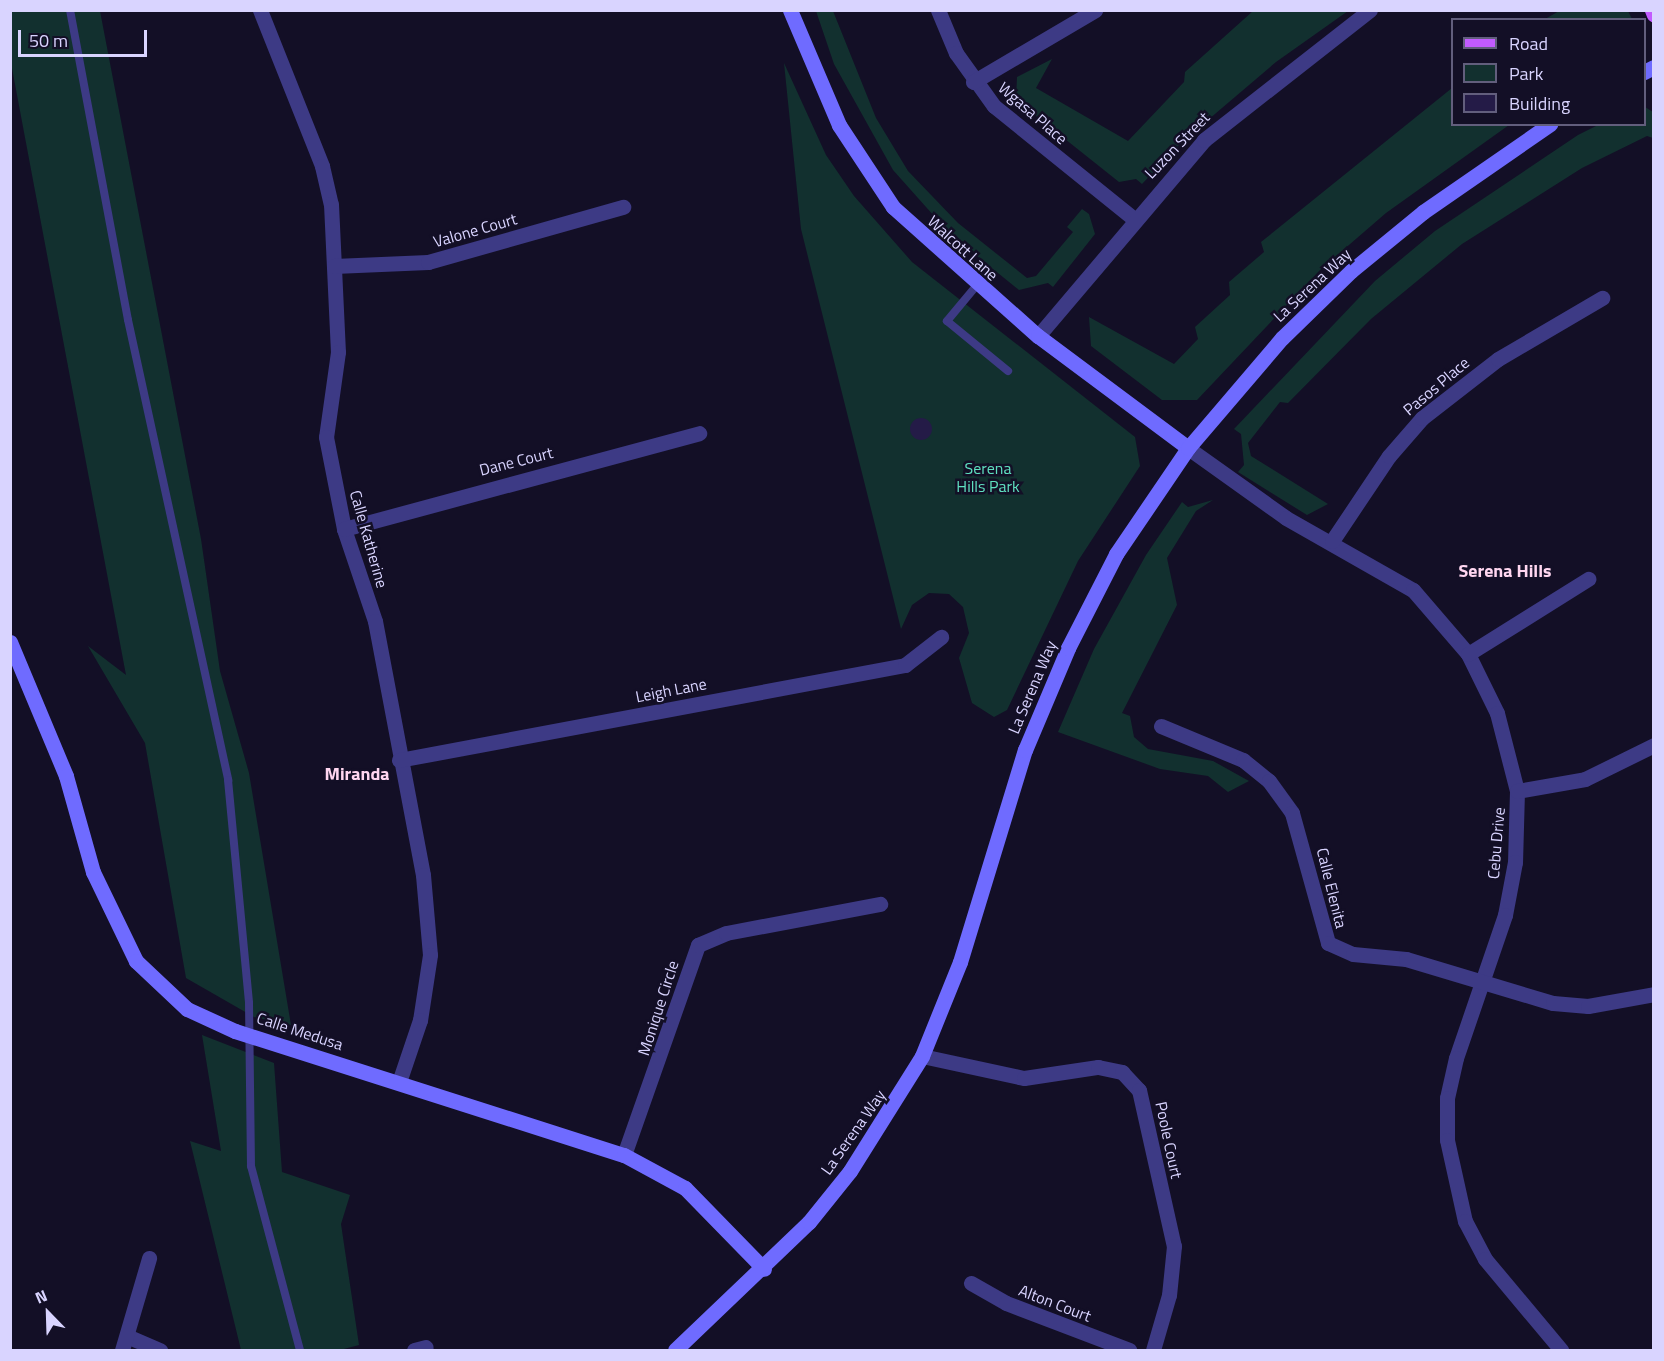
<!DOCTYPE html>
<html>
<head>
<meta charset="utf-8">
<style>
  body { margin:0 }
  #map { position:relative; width:1664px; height:1361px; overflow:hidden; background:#130f26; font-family:"Titillium Web",sans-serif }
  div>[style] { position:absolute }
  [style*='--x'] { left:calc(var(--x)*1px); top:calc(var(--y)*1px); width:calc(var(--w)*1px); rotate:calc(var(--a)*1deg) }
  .green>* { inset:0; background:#12302f }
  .building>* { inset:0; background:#241b47 }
  .round { border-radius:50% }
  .lane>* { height:8px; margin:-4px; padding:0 4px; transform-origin:4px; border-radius:4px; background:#3d3a85 }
  .street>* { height:15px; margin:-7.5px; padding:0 7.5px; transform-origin:7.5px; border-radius:7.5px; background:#3d3a85 }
  .secondary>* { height:15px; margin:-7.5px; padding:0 7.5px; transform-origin:7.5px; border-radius:7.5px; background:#6f6bff }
  .primary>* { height:15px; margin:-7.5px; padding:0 7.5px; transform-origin:7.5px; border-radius:7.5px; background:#c25bff }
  span { translate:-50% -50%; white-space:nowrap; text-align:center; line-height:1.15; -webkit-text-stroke:5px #130f26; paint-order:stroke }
  .street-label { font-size:16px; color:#d9d4ff }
  .park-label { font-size:16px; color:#5fe0c0 }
  .neighbourhood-label { font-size:18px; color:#ffd6f0; font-weight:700 }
  .frame { position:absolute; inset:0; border:12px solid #d9d4ff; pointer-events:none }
  .legend { position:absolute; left:1451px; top:18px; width:195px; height:108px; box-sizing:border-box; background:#130f26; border:2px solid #625e7d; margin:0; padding:8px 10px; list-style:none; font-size:18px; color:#d9d4ff }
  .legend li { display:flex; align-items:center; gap:12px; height:30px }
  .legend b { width:30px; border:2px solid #625e7d }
  .north { position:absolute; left:18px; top:1283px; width:60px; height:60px; -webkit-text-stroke:4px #130f26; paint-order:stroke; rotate:337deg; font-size:16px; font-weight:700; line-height:24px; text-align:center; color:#d9d4ff }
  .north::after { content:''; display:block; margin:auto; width:21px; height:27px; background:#d9d4ff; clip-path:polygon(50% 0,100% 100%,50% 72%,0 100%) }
  .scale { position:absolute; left:18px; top:30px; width:129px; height:27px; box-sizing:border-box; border:3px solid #d9d4ff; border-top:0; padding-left:8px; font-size:18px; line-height:21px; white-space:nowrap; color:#d9d4ff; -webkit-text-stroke:4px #130f26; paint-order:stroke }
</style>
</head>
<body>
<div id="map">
  <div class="green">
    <i style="clip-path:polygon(1561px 10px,1628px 11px,1632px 19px,1545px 19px)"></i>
    <i style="clip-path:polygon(10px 11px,100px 11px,201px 539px,220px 671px,249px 773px,291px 1025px,254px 1017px,186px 978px,145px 743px,88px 646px,126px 675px,11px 63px)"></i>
    <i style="clip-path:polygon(816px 11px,833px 11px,876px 118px,908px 171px,958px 223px,1027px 278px,1036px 276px,1073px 232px,1067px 227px,1082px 209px,1089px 214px,1095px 234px,1053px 287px,1048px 283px,1019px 290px,951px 235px,893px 170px,834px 64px)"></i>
    <i style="clip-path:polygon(1253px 11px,1348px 11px,1276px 62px,1182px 142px,1142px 184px,1136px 179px,1119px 182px,1016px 100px,1017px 77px,1052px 59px,1036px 88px,1128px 141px,1184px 82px,1185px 72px)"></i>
    <i style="clip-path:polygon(784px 63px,826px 155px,854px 196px,912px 262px,1135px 437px,1140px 466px,1078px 561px,1007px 710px,994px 717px,972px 703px,959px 658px,969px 633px,963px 607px,949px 594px,929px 593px,912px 605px,901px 629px,801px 229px)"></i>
    <i style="clip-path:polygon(1452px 88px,1452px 124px,1509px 125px,1386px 213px,1320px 270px,1197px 400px,1162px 400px,1091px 346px,1089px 317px,1174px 364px,1198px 339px,1195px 327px,1230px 295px,1229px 282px,1264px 252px,1261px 242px)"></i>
    <i style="clip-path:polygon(1645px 107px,1653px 112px,1653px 138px,1647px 136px,1582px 168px,1462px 244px,1371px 319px,1288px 403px,1280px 402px,1248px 443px,1251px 456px,1328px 504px,1307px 515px,1238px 472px,1244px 465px,1241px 434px,1234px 429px,1375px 281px,1435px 231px,1578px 135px,1598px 125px,1644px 124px)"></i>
    <i style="clip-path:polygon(1213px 500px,1196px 511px,1167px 558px,1177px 605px,1122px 713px,1130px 716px,1134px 737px,1148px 749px,1213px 761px,1249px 781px,1228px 792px,1208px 776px,1160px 769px,1058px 732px,1094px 649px,1146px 555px,1182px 502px,1188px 507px)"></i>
    <i style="clip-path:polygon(202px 1035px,274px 1063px,282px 1172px,350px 1195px,341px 1224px,359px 1345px,340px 1350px,241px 1350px,190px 1141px,221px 1151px)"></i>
  </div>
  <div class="building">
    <i class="round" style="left:910px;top:418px;width:22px;height:22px"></i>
  </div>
  <div class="lane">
    <i style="--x:70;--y:10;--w:315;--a:79.4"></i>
    <i style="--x:128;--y:320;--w:471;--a:77.7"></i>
    <i style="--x:228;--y:780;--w:224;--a:84.6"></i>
    <i style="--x:249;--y:1003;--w:163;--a:89.3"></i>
    <i style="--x:251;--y:1166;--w:190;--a:75.1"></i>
    <i style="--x:977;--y:285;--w:47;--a:129.8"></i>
    <i style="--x:947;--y:321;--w:79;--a:39.3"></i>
  </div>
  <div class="street">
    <i style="--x:260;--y:10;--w:168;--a:68.3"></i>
    <i style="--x:322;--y:166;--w:39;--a:77"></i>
    <i style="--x:331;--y:204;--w:148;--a:87.3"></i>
    <i style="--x:338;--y:352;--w:86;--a:98"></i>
    <i style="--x:326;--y:437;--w:94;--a:78.9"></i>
    <i style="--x:344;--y:529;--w:97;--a:71.4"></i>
    <i style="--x:375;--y:621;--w:258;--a:79.3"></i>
    <i style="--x:423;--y:875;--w:80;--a:85"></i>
    <i style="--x:430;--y:955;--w:66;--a:98.7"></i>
    <i style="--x:420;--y:1020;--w:65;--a:108.7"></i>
    <i style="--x:938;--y:10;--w:47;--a:67.3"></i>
    <i style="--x:956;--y:53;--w:65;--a:54.4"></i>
    <i style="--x:994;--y:106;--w:179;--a:38.9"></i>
    <i style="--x:973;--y:82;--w:142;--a:-30.5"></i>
    <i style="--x:334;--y:266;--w:94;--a:-2.4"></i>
    <i style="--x:428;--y:262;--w:203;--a:-15.8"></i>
    <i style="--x:1038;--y:336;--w:257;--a:-49.7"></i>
    <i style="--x:1204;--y:140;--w:211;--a:-38.1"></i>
    <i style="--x:1188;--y:448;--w:120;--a:35.5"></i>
    <i style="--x:1286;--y:518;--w:146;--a:29.6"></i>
    <i style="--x:1413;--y:590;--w:84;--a:49.3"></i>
    <i style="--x:1468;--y:654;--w:66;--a:63.8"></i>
    <i style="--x:1497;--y:713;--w:81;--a:75.6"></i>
    <i style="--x:1517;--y:791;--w:71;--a:91.6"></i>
    <i style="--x:1515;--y:862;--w:54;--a:100.7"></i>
    <i style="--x:1505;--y:915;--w:151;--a:108.9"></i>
    <i style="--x:1456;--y:1058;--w:41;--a:102.7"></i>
    <i style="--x:1447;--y:1098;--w:42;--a:90"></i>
    <i style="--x:1447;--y:1140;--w:83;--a:77.5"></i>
    <i style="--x:1465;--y:1221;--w:43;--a:62.2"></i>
    <i style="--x:1485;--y:1259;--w:119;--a:50.1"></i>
    <i style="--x:344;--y:529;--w:368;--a:-15.1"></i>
    <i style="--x:1332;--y:541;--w:102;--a:-56.2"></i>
    <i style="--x:1389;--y:456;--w:50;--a:-49"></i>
    <i style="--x:1422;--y:418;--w:96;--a:-37.8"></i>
    <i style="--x:1498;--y:359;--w:121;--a:-30.4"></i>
    <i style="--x:1468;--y:654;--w:142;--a:-32"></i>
    <i style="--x:1161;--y:726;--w:89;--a:22.5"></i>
    <i style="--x:1243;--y:760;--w:33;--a:39"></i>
    <i style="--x:1269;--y:781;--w:39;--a:54"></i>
    <i style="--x:1292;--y:813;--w:135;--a:74.5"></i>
    <i style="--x:1328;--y:943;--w:27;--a:24"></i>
    <i style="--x:1353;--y:954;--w:53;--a:5.4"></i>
    <i style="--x:1406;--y:959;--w:153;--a:16.7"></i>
    <i style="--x:1553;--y:1003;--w:35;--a:5"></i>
    <i style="--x:1588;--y:1006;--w:67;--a:-10.3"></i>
    <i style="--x:399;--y:760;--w:515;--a:-10.63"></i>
    <i style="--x:905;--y:665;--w:46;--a:-37.9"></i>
    <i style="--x:1517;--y:791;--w:69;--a:-10"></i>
    <i style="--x:1585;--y:779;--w:77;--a:-26.2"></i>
    <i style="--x:922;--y:1056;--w:104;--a:12.2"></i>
    <i style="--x:1024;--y:1078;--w:75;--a:-8.5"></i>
    <i style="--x:1098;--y:1067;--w:25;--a:12"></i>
    <i style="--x:1122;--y:1072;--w:25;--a:47"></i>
    <i style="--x:1139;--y:1090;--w:160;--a:77.4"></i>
    <i style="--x:1174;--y:1246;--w:49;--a:95.8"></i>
    <i style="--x:1169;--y:1295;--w:57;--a:106.2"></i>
    <i style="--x:624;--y:1155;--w:223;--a:-70.6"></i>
    <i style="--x:698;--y:945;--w:30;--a:-23"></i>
    <i style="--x:726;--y:933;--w:157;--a:-10.7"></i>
    <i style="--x:971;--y:1283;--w:40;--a:29.7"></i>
    <i style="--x:1006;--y:1303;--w:132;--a:20.9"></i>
    <i style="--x:129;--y:1337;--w:34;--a:23"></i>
    <i style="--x:122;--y:1350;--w:96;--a:-73.6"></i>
    <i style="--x:414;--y:1350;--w:12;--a:-14"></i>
  </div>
  <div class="secondary">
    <i style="--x:790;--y:10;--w:125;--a:66.9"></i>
    <i style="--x:839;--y:125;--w:98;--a:56.6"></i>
    <i style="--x:893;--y:207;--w:194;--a:41.7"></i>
    <i style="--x:1038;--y:336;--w:187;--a:36.7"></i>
    <i style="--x:1644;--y:72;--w:11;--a:-27"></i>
    <i style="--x:10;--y:642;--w:145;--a:67.3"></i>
    <i style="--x:66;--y:776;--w:100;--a:74.3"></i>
    <i style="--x:93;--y:872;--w:99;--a:64.2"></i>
    <i style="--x:136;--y:961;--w:70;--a:43.3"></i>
    <i style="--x:187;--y:1009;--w:53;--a:24.6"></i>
    <i style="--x:235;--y:1031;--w:408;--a:17.7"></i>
    <i style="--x:624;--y:1155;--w:69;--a:28.4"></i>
    <i style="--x:685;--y:1188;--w:113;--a:45.7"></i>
    <i style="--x:675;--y:1350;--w:185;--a:-43.7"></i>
    <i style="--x:809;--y:1222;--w:65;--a:-51.2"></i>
    <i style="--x:850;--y:1171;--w:136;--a:-57.9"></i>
    <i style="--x:922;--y:1056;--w:101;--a:-68"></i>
    <i style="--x:960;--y:962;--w:222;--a:-73"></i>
    <i style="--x:1025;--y:750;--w:111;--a:-67.1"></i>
    <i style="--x:1068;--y:648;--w:106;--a:-62.9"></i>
    <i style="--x:1116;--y:554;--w:128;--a:-55.8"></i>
    <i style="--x:1188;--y:448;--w:145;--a:-49.5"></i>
    <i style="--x:1282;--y:338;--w:96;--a:-44.2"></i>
    <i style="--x:1351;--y:271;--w:93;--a:-39.3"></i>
    <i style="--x:1423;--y:212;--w:155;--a:-34.7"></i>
  </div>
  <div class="primary">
    <i style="--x:1652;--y:10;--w:5;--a:68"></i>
  </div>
  <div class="street-label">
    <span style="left:1033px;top:113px;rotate:41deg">Wgasa Place</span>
    <span style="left:1177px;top:145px;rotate:-46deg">Luzon Street</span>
    <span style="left:475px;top:230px;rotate:-16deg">Valone Court</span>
    <span style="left:963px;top:248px;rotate:42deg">Walcott Lane</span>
    <span style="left:1312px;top:285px;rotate:-43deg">La Serena Way</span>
    <span style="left:1436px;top:386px;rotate:-40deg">Pasos Place</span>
    <span style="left:516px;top:461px;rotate:-14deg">Dane Court</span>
    <span style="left:369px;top:539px;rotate:74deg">Calle Katherine</span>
    <span style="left:1032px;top:687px;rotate:-67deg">La Serena Way</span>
    <span style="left:671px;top:690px;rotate:-11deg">Leigh Lane</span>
    <span style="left:1496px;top:843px;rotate:-85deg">Cebu Drive</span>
    <span style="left:1332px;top:888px;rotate:76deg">Calle Elenita</span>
    <span style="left:658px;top:1008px;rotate:-72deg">Monique Circle</span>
    <span style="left:300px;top:1031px;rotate:18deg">Calle Medusa</span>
    <span style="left:853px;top:1132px;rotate:-55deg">La Serena Way</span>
    <span style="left:1169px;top:1140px;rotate:78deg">Poole Court</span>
    <span style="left:1055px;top:1303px;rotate:21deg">Alton Court</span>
  </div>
  <div class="park-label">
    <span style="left:988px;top:477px">Serena<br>Hills Park</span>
  </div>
  <div class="neighbourhood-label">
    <span style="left:1505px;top:571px">Serena Hills</span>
    <span style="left:357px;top:774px">Miranda</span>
  </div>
  <div class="frame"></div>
  <ul class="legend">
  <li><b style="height:8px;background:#c25bff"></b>Road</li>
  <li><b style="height:16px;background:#12302f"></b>Park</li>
  <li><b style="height:16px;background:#241b47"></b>Building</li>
  </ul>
  <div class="north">N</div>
  <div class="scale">50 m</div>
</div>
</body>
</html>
